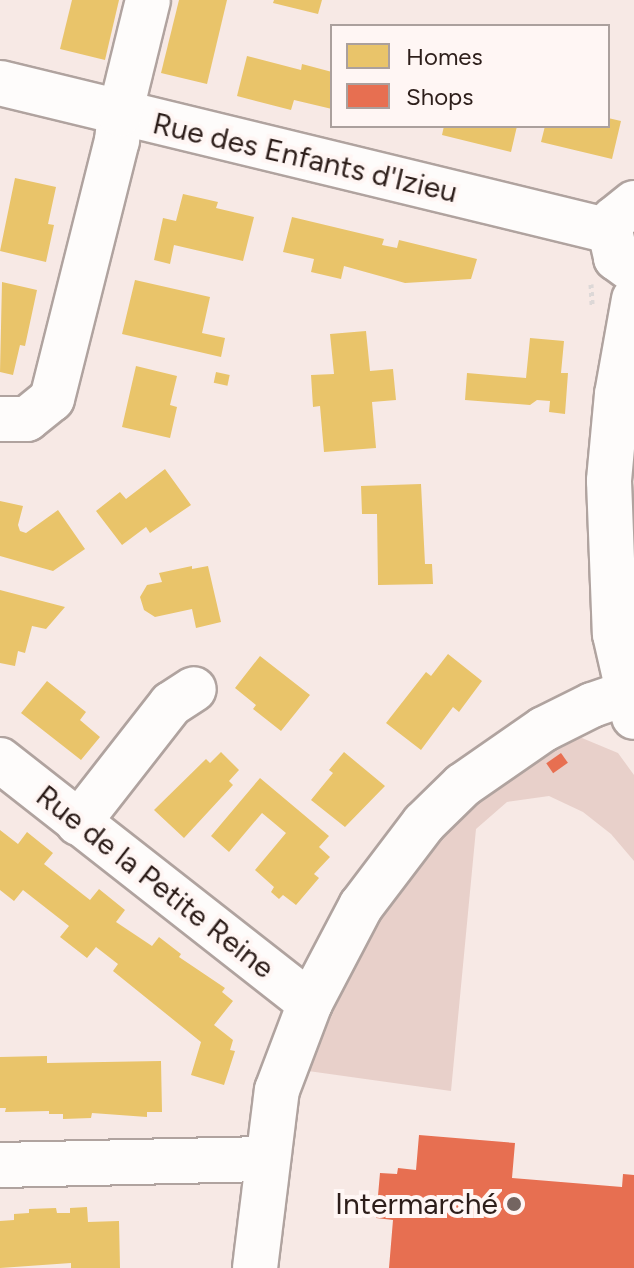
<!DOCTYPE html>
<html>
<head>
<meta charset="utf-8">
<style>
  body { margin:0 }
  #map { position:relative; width:634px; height:1268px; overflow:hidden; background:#f7e9e5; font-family:Figtree,sans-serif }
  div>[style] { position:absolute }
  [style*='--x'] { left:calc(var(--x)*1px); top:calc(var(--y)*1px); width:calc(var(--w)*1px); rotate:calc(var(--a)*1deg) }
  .green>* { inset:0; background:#e8d0ca }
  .homes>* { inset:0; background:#e9c46a; transform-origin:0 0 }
  .shops>* { inset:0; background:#e76f51; transform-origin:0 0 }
  .path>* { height:5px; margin-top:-2.5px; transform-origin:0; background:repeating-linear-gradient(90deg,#ddd8d7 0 4px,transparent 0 8px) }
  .roads { filter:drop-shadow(2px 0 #b0a39f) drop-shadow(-2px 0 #b0a39f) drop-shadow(0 2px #b0a39f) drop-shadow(0 -2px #b0a39f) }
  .minor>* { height:44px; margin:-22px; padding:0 22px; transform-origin:22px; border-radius:22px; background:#fefcfb }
  .dots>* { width:22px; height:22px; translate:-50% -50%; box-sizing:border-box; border:4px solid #fff6f4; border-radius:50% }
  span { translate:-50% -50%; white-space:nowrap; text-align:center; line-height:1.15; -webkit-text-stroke:8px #fff6f4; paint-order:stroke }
  .street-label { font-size:30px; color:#2d1e1a }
  .poi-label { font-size:30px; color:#2d1e1a }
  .right { translate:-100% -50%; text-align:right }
  .legend { position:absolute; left:330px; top:24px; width:280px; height:104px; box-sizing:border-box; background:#fff6f4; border:2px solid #aba09d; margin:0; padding:10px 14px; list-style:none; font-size:24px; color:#2d1e1a }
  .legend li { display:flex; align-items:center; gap:16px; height:40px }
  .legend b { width:40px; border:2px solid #aba09d }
</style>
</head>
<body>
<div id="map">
  <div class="green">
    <i style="clip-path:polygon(582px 738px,618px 753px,634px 775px,634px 861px,611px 834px,583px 812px,549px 796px,507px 802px,476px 829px,451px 1091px,301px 1070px,383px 900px,467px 797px,550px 745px)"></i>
  </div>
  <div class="homes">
    <i style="clip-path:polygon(72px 0,119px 0,105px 60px,60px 49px)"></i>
    <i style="clip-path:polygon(179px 0,227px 0,207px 84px,161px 73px)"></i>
    <i style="clip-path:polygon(274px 0,322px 0,318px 14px,273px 3px)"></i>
    <i style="clip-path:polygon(247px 56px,301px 70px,302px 64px,332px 72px,332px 109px,294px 100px,291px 110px,237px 96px)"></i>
    <i style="clip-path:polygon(608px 118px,621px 121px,612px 159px,541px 142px,545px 126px,608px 126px)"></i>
    <i style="clip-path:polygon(444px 126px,517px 126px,511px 152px,442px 135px)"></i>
    <i style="clip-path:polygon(15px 178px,56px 187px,48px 224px,54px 225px,46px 262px,0 251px)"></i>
    <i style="clip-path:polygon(183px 194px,218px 202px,216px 208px,254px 217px,243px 261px,174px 245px,170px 264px,154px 260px,163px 218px,176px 221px)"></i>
    <i style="clip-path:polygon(292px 217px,384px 239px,382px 245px,397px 248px,399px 240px,477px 259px,471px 279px,405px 283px,344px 266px,341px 279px,311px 272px,314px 259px,283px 252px)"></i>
    <i style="clip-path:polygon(135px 280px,210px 297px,202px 333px,225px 338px,221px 357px,122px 334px)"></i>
    <i style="clip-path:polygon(2px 282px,37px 290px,25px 346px,20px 345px,13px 375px,0 372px)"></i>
    <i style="clip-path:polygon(366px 331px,370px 371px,393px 369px,396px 400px,372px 402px,376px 448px,324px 452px,320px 406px,313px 407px,311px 375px,334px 374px,330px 334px)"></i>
    <i style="clip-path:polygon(530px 338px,564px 341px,561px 373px,568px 373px,565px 414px,549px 412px,550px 401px,537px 400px,530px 405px,465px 400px,467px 373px,526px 378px)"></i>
    <i style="clip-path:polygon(136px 366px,177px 376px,170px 405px,177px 407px,170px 438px,122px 427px)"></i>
    <i style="left:216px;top:372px;width:14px;height:11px;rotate:12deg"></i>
    <i style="clip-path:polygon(165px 469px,191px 505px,150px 533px,146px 527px,122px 545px,96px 511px,120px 492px,126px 499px)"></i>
    <i style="clip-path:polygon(421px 484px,425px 564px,432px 564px,433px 584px,378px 585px,377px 514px,362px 514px,361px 486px)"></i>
    <i style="clip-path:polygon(0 501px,23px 506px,18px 525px,20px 531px,26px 533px,58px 510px,85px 549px,53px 571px,0 556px)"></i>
    <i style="clip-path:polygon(192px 566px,192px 569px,208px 566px,221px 622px,196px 628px,192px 609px,155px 617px,144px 610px,140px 597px,147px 585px,162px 582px,159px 573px)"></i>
    <i style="clip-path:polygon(0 590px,65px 607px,46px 629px,32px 626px,25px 653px,18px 651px,15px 666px,0 663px)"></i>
    <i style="clip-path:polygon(448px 654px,482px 681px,459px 712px,453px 707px,421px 750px,386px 723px,426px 672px,431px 676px)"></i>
    <i style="clip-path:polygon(260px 656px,310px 695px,281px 731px,253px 709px,256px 705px,235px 688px)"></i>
    <i style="clip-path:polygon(47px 681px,86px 712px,80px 720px,100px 737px,81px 760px,21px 713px)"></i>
    <i style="clip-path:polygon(221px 752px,239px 770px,229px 781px,233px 785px,184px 838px,154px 810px,206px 759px,210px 763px)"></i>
    <i style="clip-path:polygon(344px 752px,385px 786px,345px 827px,311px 800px,333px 773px,329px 770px)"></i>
    <i style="clip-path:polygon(260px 778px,329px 836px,319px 847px,330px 857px,314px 874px,319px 878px,296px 905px,283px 895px,279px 899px,271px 892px,274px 887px,255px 870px,286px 833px,262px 813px,229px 852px,211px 836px)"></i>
    <i style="clip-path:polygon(0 830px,18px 844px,27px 832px,53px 853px,44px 864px,90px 900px,99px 889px,125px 910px,116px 922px,152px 946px,159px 937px,181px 954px,179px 957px,225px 988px,222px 992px,233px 1001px,214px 1025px,233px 1040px,230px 1050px,235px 1051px,224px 1085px,191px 1075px,201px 1042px,113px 971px,118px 964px,96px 947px,87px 958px,60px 937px,69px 926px,23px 890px,14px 901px,0 890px)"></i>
    <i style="clip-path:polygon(47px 1056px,47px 1063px,161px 1061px,162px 1112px,147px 1112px,147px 1117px,92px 1113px,91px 1118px,63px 1119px,63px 1114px,49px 1114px,49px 1111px,5px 1112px,6px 1108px,0 1108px,0 1057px)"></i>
    <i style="clip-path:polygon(87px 1207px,88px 1222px,119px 1221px,120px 1268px,71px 1268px,71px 1263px,0 1268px,0 1221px,14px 1220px,14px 1214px,29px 1213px,29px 1209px,56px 1208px,57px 1213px,70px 1213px,70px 1208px)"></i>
  </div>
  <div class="shops">
    <i style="left:561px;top:753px;width:12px;height:18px;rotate:55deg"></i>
    <i style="clip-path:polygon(419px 1135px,515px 1143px,512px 1178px,622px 1187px,623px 1174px,634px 1175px,634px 1268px,389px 1268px,393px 1220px,376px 1218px,380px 1173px,397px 1174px,398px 1168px,416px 1170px)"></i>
  </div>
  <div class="path">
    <i style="--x:591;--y:284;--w:22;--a:87"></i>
  </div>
  <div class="roads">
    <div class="minor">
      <i style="--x:0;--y:83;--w:628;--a:13.64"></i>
      <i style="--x:634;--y:203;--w:26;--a:141"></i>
      <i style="--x:614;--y:219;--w:13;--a:108"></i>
      <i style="--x:610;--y:231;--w:28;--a:77"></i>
      <i style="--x:616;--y:258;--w:22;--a:36"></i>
      <i style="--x:634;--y:299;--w:97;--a:100.1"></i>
      <i style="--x:617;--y:394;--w:87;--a:95.3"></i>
      <i style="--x:609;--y:481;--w:153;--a:87.8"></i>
      <i style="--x:615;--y:634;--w:85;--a:77.1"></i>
      <i style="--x:0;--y:419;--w:27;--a:0"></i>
      <i style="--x:27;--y:419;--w:32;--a:-39"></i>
      <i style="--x:52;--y:399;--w:266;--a:-75.9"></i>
      <i style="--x:117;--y:141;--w:27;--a:-84"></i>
      <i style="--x:120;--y:114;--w:117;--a:-76.2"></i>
      <i style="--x:0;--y:760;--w:394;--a:38.1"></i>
      <i style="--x:78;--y:823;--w:151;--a:-52"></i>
      <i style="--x:171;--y:704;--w:27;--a:-33"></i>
      <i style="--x:0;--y:1165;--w:266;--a:-1.3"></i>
      <i style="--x:255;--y:1268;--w:179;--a:-83"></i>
      <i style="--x:277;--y:1090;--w:93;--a:-69.2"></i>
      <i style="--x:310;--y:1003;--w:110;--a:-62.3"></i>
      <i style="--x:361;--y:906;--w:104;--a:-52.8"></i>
      <i style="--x:424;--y:823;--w:54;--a:-44.3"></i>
      <i style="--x:463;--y:785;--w:98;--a:-34.7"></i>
      <i style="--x:544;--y:729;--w:54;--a:-26.6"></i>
      <i style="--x:592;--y:705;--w:37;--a:-19"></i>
    </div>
  </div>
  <div class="dots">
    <i style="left:514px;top:1204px;background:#746561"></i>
  </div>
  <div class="street-label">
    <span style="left:305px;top:158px;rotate:13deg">Rue des Enfants d'Izieu</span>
    <span style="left:155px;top:882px;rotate:38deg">Rue de la Petite Reine</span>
  </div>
  <div class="poi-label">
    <span class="right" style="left:498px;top:1204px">Intermarché</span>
  </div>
  <ul class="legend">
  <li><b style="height:22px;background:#e9c46a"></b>Homes</li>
  <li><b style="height:22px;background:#e76f51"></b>Shops</li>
  </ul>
</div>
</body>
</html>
